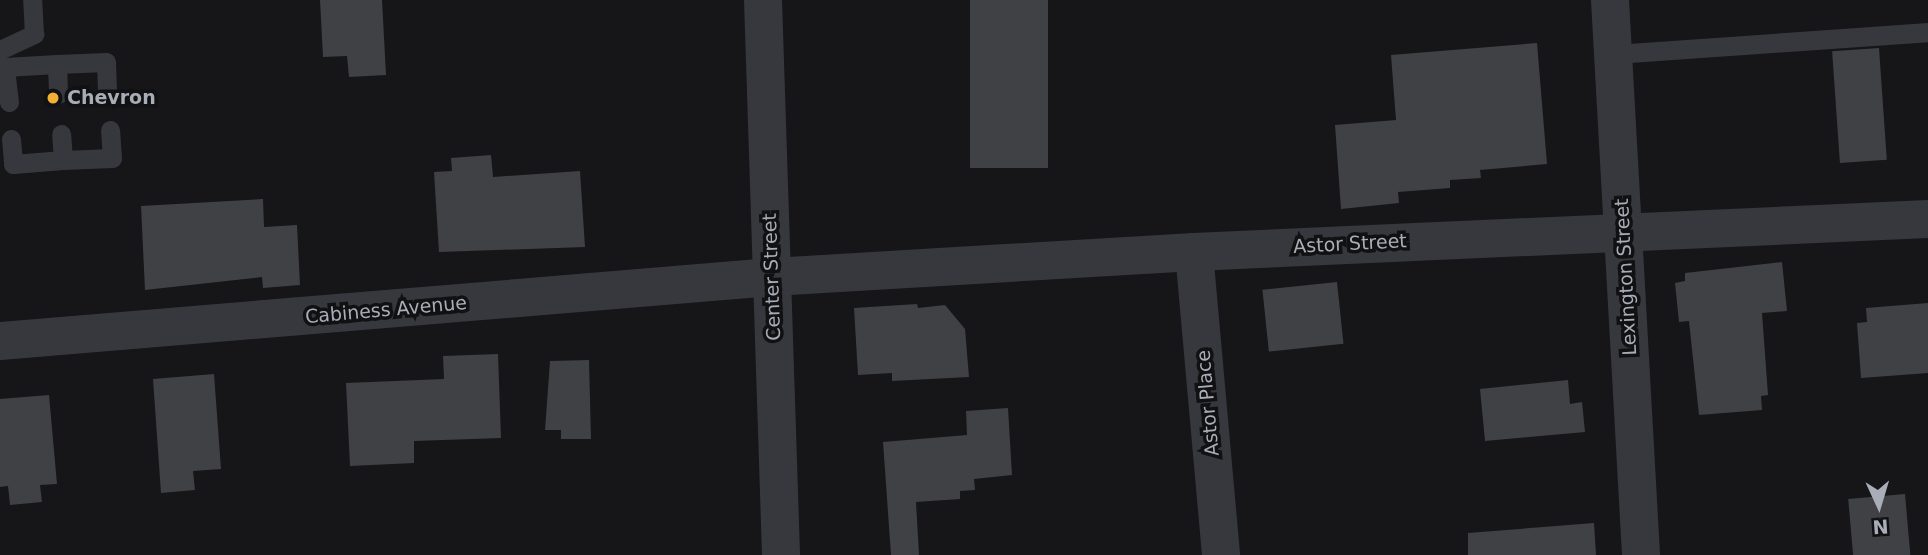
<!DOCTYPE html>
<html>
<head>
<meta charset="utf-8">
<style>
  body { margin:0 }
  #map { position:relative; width:1928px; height:555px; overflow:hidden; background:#161618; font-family:"DejaVu Sans",sans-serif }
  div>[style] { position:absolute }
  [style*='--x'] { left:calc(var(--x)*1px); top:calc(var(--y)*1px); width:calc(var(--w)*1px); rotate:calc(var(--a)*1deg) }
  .building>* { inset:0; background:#404145; transform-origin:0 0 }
  .service>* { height:19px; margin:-9.5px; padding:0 9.5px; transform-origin:9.5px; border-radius:9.5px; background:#37383d }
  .minor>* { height:38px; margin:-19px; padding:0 19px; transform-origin:19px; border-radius:19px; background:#37383d }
  .dots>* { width:19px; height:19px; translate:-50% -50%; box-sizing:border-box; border:4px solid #111113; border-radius:50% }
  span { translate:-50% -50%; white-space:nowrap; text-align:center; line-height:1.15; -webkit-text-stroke:7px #111113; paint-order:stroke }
  .poi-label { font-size:19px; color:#a8adb8; font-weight:700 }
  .left { translate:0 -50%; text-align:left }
  .street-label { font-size:19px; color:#a8adb8 }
  .north { position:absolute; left:1844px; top:471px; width:70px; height:70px; -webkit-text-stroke:5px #111113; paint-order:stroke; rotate:176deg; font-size:19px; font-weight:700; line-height:28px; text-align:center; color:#a8adb8 }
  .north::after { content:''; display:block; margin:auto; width:24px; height:32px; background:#a8adb8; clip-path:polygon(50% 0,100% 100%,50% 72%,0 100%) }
</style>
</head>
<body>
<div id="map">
  <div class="building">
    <i style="clip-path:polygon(320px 0,382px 0,386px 75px,349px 77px,347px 56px,323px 57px)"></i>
    <i style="left:970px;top:0;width:78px;height:168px"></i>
    <i style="clip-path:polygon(1537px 43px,1547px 164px,1480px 170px,1481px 178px,1450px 180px,1450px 188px,1398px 192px,1399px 203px,1341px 209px,1335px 125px,1396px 120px,1391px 55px)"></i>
    <i style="left:1879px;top:48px;width:112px;height:47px;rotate:86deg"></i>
    <i style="clip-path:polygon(491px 155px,493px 177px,580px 171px,585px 247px,439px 252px,434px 172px,452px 171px,451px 158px)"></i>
    <i style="clip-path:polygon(263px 199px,264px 227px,297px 225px,300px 285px,263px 288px,262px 277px,145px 290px,141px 206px)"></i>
    <i style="clip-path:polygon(1782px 262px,1787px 311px,1762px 313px,1768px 395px,1761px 396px,1762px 410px,1699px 415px,1689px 321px,1679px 322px,1675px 283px,1685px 281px,1685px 273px)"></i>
    <i style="left:1337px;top:282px;width:62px;height:75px;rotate:84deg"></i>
    <i style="clip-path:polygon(1928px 303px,1928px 373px,1861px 378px,1857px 323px,1867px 322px,1866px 308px)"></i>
    <i style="clip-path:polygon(917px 304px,918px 308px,945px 305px,965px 329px,969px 377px,892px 381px,892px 373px,858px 375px,854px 308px)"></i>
    <i style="clip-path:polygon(498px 354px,501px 438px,414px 441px,414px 463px,350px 466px,346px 383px,444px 379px,443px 356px)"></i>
    <i style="clip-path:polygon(589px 360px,591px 439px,561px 439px,561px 430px,545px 430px,550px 361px)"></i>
    <i style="clip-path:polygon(214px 374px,221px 469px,193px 471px,195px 490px,161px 493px,153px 379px)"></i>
    <i style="clip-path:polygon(1568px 380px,1570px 404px,1582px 402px,1585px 432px,1485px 441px,1480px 389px)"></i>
    <i style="clip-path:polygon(49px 395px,57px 484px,40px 485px,42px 502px,10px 505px,8px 486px,0 487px,0 399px)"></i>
    <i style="clip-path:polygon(1008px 408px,1012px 475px,974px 479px,975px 490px,960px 491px,960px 499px,916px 502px,919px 555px,891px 555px,883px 442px,967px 435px,966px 411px)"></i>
    <i style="left:1905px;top:494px;width:61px;height:57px;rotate:85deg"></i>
    <i style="clip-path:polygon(1594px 523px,1596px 555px,1468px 555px,1468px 533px)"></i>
  </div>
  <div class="service">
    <i style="--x:0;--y:50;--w:38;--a:-25"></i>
    <i style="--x:34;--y:34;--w:34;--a:-93"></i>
    <i style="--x:1615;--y:54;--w:314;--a:-4"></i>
    <i style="--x:57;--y:64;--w:49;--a:-2.3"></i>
    <i style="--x:106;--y:62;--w:30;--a:88"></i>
    <i style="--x:9;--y:102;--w:35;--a:-97"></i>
    <i style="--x:5;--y:67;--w:52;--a:-3.3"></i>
    <i style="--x:57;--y:64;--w:30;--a:88"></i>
    <i style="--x:11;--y:139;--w:25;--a:85"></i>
    <i style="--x:13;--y:164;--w:50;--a:-4.6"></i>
    <i style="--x:63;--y:160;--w:26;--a:-94"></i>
    <i style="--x:63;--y:160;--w:49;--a:-2.3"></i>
    <i style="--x:112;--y:158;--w:28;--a:-94"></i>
  </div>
  <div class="minor">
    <i style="--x:763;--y:0;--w:555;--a:88.14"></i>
    <i style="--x:1610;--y:0;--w:556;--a:86.8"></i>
    <i style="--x:1194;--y:252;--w:304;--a:84.9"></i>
    <i style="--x:0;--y:341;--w:775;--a:-4.74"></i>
    <i style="--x:772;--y:277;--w:423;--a:-3.4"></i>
    <i style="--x:1194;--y:252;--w:735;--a:-2.57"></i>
  </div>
  <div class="dots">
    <i style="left:53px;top:98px;background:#f2b134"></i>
  </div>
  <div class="poi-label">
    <span class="left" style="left:67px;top:98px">Chevron</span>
  </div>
  <div class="street-label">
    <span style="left:1350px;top:244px;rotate:-3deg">Astor Street</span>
    <span style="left:772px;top:277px;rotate:-92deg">Center Street</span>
    <span style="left:1626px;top:277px;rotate:-93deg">Lexington Street</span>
    <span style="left:386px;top:310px;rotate:-5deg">Cabiness Avenue</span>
    <span style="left:1208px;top:403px;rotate:-95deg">Astor Place</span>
  </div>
  <div class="north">N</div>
</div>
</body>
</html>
